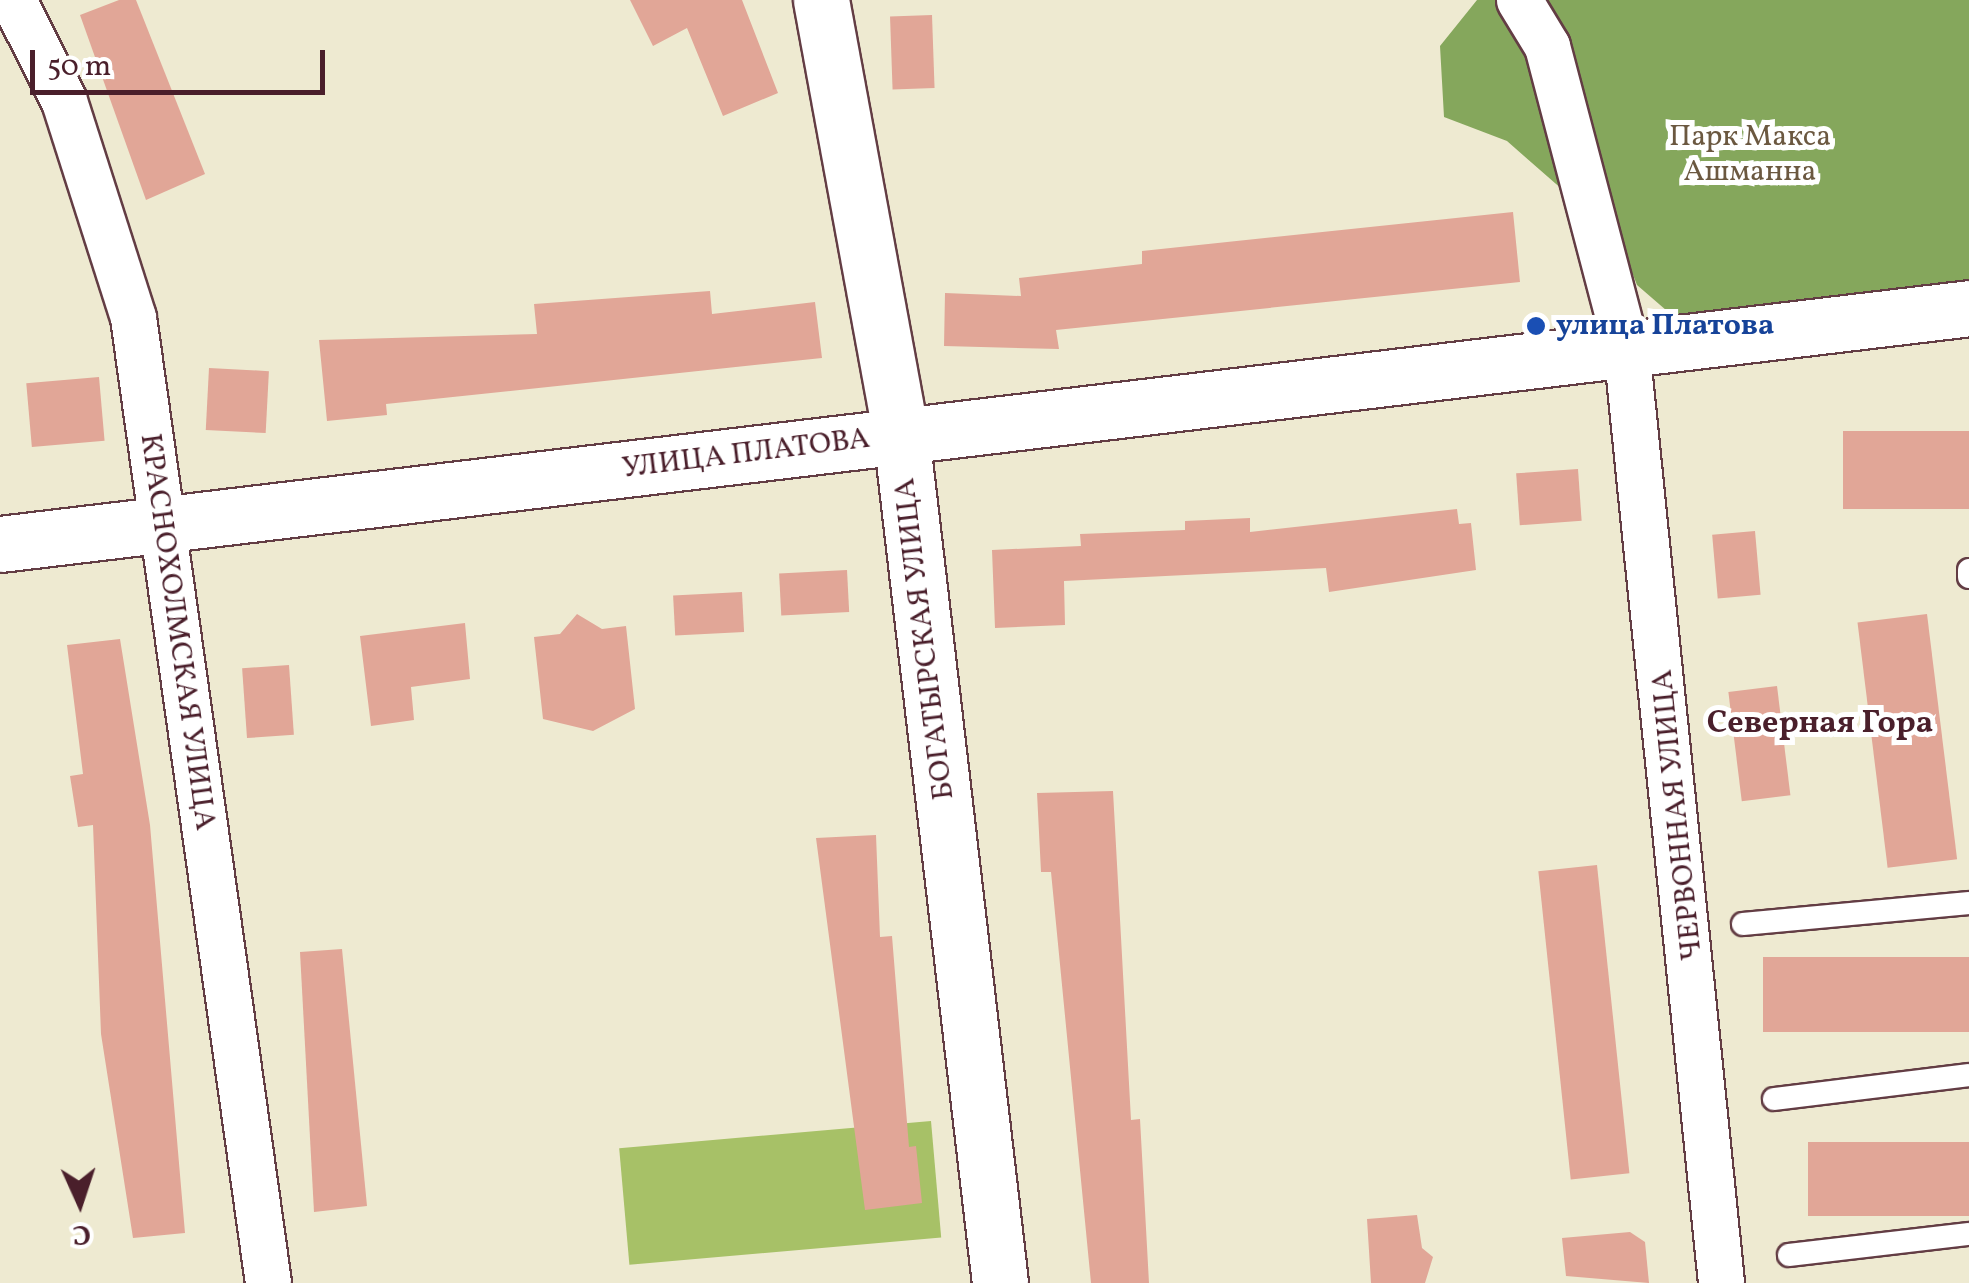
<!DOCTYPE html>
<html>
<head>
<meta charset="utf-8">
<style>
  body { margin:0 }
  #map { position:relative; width:1969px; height:1283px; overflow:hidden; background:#eeead1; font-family:Vollkorn,serif }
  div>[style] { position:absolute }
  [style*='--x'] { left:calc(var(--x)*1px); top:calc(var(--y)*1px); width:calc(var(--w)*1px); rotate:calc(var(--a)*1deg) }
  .green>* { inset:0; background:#a7c167; transform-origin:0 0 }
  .forest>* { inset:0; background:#85a75c }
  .building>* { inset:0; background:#e1a697; transform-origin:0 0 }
  .roads { filter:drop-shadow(2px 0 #633d44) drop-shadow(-2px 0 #633d44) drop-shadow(0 2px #633d44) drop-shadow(0 -2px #633d44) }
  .service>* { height:22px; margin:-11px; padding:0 11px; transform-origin:11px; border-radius:11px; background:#fff }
  .minor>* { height:45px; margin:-22.5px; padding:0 22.5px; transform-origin:22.5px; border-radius:22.5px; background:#fff }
  .tertiary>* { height:55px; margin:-27.5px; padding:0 27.5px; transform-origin:27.5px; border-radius:27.5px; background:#fff }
  .dots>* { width:28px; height:28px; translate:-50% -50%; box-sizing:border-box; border:5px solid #fff; border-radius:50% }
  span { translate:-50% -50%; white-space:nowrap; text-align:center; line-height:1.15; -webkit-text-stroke:10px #fff; paint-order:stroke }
  .park-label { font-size:30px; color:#6b5840 }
  .transit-label { font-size:30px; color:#164399; font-weight:700 }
  .left { translate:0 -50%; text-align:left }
  .street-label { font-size:30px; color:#4a1f2b }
  .neighbourhood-label { font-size:32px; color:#4a1f2b; font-weight:700 }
  .north { position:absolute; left:30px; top:1153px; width:100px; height:100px; -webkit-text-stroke:8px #fff; paint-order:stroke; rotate:177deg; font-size:28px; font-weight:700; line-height:40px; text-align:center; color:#4a1f2b }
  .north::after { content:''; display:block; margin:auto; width:35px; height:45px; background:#4a1f2b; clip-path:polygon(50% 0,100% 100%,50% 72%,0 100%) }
  .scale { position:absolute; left:30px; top:50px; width:295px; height:45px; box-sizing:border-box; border:5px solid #4a1f2b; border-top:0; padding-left:12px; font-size:30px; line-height:35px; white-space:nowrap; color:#4a1f2b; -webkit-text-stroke:8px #fff; paint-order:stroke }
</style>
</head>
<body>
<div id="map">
  <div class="green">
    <i style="left:931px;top:1121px;width:117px;height:313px;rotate:85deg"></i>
  </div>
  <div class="forest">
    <i style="clip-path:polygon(1477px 0,1969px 0,1969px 283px,1674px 317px,1637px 285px,1619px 239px,1507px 141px,1444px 117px,1440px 46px)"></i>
  </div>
  <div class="building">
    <i style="clip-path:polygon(119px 0,136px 0,205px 174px,146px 200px,80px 15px)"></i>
    <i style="clip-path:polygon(630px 0,742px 0,778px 93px,723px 116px,687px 28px,653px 46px)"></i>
    <i style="left:932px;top:15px;width:73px;height:42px;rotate:88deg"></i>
    <i style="clip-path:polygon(1513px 212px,1520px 282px,1056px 330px,1059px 349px,944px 346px,945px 293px,1021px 296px,1019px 278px,1142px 264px,1142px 251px)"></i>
    <i style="clip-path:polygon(710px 291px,712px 314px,815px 302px,822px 358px,386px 404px,387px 415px,327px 421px,319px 340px,537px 334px,534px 304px)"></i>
    <i style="left:209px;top:368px;width:60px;height:62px;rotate:3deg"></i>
    <i style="left:99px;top:377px;width:64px;height:73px;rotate:85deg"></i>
    <i style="left:1969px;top:431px;width:78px;height:126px;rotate:90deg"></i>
    <i style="left:1578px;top:469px;width:52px;height:62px;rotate:86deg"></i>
    <i style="clip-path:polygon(1457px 509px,1459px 524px,1471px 523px,1476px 570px,1329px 592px,1326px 568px,1064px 581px,1065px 625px,995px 628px,992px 550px,1081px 546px,1080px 534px,1185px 530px,1185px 521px,1250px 518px,1250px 532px)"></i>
    <i style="left:1755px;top:531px;width:64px;height:43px;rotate:85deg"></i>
    <i style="left:847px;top:570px;width:42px;height:68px;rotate:87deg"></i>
    <i style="left:742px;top:592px;width:40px;height:69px;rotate:87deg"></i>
    <i style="clip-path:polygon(577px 614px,602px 629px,626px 626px,635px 709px,593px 731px,543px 719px,534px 637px,560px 634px)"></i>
    <i style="left:1927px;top:614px;width:247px;height:70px;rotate:83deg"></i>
    <i style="clip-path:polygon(465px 623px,470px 679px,411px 687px,414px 720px,371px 726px,360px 636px)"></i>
    <i style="clip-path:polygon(120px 639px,150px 825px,185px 1233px,133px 1238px,101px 1034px,93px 825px,78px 827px,70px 776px,83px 774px,67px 645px)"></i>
    <i style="left:289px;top:665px;width:70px;height:47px;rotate:86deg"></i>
    <i style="left:1777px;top:686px;width:110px;height:49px;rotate:83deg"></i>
    <i style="clip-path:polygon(1113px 791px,1131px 1120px,1140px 1119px,1149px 1283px,1091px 1283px,1051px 872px,1041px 872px,1037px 793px)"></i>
    <i style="clip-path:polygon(876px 835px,880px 937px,892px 936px,909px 1147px,916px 1146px,922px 1203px,865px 1210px,816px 838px)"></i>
    <i style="left:1597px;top:865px;width:310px;height:59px;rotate:84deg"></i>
    <i style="clip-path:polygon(342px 949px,367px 1206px,314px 1212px,300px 952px)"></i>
    <i style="left:1969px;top:957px;width:75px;height:206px;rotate:90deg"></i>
    <i style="left:1969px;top:1142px;width:74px;height:161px;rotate:90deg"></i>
    <i style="clip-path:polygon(1417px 1215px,1422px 1248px,1433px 1257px,1425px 1283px,1371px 1283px,1367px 1219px)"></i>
    <i style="clip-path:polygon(1630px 1232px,1645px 1242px,1649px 1283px,1566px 1276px,1562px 1238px)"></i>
  </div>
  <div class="roads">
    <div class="service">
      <i style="--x:1969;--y:570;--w:7;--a:90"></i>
      <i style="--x:1743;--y:924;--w:227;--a:-5.3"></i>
      <i style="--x:1774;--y:1099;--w:196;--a:-7"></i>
      <i style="--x:1789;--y:1255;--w:181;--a:-6.7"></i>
    </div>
    <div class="minor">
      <i style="--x:13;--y:0;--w:113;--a:63.2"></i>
      <i style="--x:64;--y:101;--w:227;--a:72.3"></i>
      <i style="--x:133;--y:317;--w:975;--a:82.04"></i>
      <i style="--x:1519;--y:0;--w:54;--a:58.7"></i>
      <i style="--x:1547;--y:46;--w:311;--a:75.3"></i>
      <i style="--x:1626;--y:347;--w:941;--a:84.2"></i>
    </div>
    <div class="tertiary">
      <i style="--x:821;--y:0;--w:442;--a:79.6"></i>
      <i style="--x:901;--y:435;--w:854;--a:83.34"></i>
      <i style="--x:0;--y:544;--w:1983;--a:-6.83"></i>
    </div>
  </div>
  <div class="dots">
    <i style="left:1536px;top:326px;background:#1a4fb4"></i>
  </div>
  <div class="park-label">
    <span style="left:1750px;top:154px">Парк Макса<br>Ашманна</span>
  </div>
  <div class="transit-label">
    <span class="left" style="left:1556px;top:326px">улица Платова</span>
  </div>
  <div class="street-label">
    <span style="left:746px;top:454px;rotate:-7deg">УЛИЦА ПЛАТОВА</span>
    <span style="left:177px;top:632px;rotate:82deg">КРАСНОХОЛМСКАЯ УЛИЦА</span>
    <span style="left:925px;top:639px;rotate:-97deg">БОГАТЫРСКАЯ УЛИЦА</span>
    <span style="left:1678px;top:815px;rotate:-96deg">ЧЕРВОННАЯ УЛИЦА</span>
  </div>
  <div class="neighbourhood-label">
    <span style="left:1820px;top:724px">Северная Гора</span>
  </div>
  <div class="north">С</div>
  <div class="scale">50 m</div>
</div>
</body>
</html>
